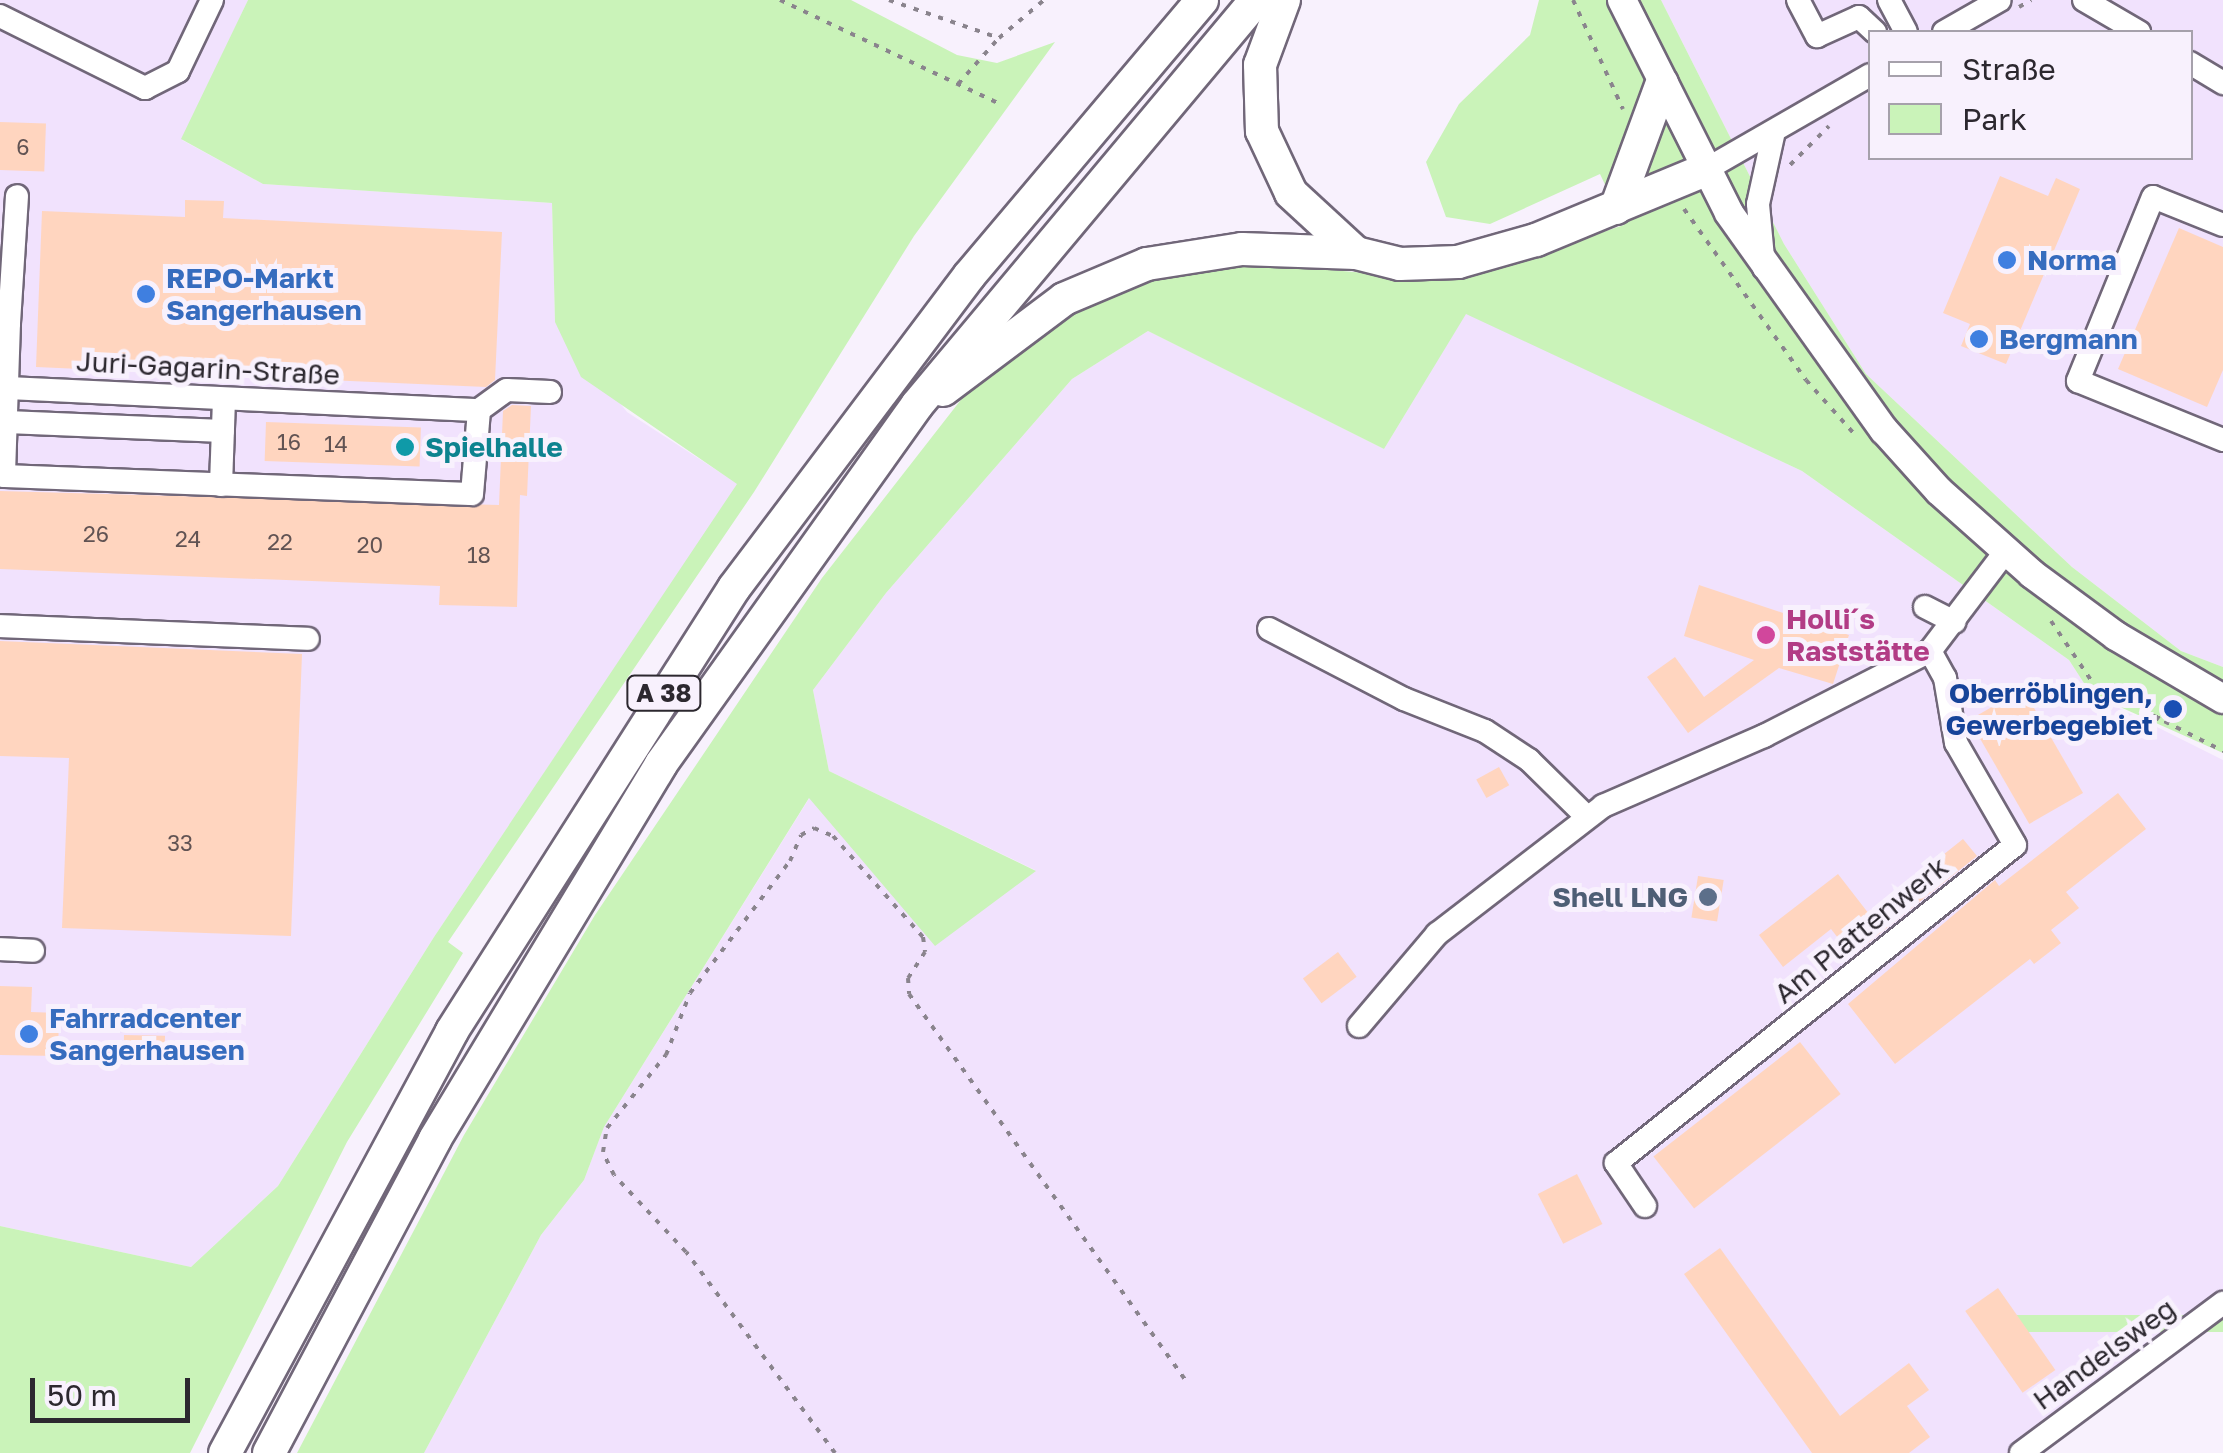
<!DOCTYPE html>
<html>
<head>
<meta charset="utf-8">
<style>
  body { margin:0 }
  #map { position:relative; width:2223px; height:1453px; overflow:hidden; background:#f8f1fd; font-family:"Golos Text",sans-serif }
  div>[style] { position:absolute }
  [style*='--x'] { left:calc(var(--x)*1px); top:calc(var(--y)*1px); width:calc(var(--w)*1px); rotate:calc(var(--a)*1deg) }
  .built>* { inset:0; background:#f1e2fd }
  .green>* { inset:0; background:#caf3b9; transform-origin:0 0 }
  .building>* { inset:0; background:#ffd5bf; transform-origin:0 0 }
  .path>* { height:4px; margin-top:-2px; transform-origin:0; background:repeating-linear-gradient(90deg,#8a848d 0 5px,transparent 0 13px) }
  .roads { filter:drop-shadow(2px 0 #716779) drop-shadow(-2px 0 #716779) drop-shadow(0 2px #716779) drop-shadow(0 -2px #716779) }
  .minor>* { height:22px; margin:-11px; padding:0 11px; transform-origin:11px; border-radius:11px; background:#fff }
  .major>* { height:28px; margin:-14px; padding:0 14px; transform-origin:14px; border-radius:14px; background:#fff }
  .highway>* { height:32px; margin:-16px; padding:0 16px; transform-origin:16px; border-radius:16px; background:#fff }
  .dots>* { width:28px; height:28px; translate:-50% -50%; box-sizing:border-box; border:5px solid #f8f1fd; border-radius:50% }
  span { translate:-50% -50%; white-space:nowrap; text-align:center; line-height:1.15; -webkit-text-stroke:10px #f8f1fd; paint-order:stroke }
  .number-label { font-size:22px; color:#615353 }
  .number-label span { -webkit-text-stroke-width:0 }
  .shield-label span { padding:2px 8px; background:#f8f1fd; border:2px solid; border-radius:8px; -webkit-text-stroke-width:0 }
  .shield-label { font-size:25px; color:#2c282f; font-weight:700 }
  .shop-label { font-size:28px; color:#366cbe; font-weight:700 }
  .left { translate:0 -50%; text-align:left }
  .street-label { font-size:28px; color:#2c282f }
  .culture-label { font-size:28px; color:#0d838f; font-weight:700 }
  .hotel-label { font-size:28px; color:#b23c85; font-weight:700 }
  .transit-label { font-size:28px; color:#164399; font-weight:700 }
  .right { translate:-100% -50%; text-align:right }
  .service-label { font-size:28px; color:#4e5e75; font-weight:700 }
  .legend { position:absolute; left:1868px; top:30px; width:325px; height:130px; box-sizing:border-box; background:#f8f1fd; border:2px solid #a6a1ab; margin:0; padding:12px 18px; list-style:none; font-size:30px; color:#2c282f }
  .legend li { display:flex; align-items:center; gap:20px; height:50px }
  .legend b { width:50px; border:2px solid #a6a1ab }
  .scale { position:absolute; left:30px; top:1378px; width:160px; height:45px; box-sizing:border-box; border:5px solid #2c282f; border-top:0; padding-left:12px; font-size:30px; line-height:35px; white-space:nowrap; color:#2c282f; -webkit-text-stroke:8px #f8f1fd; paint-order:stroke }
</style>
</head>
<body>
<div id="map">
  <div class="built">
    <i style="clip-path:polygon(0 0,248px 0,182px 140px,263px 184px,552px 203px,555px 321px,627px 412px,738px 484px,434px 937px,278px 1186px,191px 1267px,0 1226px)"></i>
    <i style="clip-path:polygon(evenodd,1661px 0,2223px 0,2223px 667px,2181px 651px,2072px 567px,1866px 374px,1784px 244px,1661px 0,1870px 32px,2190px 32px,2190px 158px,1870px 158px,1870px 32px)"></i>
    <i style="clip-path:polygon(1466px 313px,1802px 471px,2069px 660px,2091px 694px,2223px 760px,2223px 1315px,2036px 1453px,424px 1453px,541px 1235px,584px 1180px,604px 1127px,810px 797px,935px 945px,1035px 870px,829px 771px,813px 690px,886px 593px,1072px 379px,1148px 331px,1384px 449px)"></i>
  </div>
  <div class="green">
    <i style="clip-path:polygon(248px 0,851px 0,957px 55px,997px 63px,1055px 42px,914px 236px,754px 492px,448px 942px,463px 953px,347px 1142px,190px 1453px,0 1453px,0 1226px,191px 1267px,278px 1186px,434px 937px,737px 484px,581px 377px,555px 322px,552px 203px,263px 184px,181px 139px)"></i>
    <i style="clip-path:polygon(1539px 0,1661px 0,1784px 244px,1866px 374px,2072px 567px,2181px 651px,2223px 667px,2223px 753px,2091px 694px,2069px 660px,1802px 471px,1466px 314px,1384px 449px,1148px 331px,1072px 379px,886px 593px,813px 690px,829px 771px,1036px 871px,935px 946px,809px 798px,604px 1127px,584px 1180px,541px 1235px,424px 1453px,297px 1453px,464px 1135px,595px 915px,822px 578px,981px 374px,1090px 296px,1219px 260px,1432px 279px,1494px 268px,1624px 225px,1600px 174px,1490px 224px,1446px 217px,1426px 162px,1459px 104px,1530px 35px)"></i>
    <i style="left:2223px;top:1315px;width:17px;height:232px;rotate:90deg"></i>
  </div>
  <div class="building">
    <i style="left:0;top:122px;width:46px;height:48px;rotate:2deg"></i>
    <i style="clip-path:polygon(2000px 176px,2048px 196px,2056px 178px,2080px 189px,2006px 364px,1961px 346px,1970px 324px,1943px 313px)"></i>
    <i style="clip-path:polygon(185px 200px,224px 201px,223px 218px,502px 232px,495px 380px,486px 387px,36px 367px,42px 211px,185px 217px)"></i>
    <i style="clip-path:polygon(2179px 228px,2223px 247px,2223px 370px,2207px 407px,2118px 369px)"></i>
    <i style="clip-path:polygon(512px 405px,531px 406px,527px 496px,520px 495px,517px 607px,439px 605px,440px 586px,0 569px,0 491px,499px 505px,503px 411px)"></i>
    <i style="left:266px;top:422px;width:155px;height:39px;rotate:2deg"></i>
    <i style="clip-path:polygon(1699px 585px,1849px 635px,1833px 684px,1779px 668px,1688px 733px,1647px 677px,1675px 657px,1704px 697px,1754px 660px,1684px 636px)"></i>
    <i style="clip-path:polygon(0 641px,302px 654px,291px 936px,62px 928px,69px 758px,0 756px)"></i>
    <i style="left:2023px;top:689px;width:120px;height:62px;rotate:60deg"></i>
    <i style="left:1499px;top:767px;width:21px;height:26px;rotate:61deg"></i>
    <i style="clip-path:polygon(2118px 793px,2146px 829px,2066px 892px,2079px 908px,2051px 930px,2061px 943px,2034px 964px,2030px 959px,1895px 1064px,1848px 1004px,1995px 880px,1999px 886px)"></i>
    <i style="clip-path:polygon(1963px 839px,1977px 856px,1852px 956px,1831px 929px,1783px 967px,1759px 935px,1838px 874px,1869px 914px)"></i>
    <i style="left:1698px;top:876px;width:26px;height:42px;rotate:9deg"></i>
    <i style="left:1338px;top:952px;width:31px;height:44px;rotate:53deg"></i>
    <i style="clip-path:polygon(0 986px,32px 987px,31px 1012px,59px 1013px,58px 1056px,0 1055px)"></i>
    <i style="left:124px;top:1035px;width:41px;height:26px;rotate:1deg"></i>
    <i style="left:1800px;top:1042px;width:66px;height:186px;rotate:52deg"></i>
    <i style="left:1577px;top:1174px;width:56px;height:44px;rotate:63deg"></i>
    <i style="clip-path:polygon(1720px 1248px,1840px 1416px,1909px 1363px,1929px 1390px,1907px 1406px,1930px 1437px,1909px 1453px,1812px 1453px,1684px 1274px)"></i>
    <i style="left:1998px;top:1288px;width:100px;height:40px;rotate:55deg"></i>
  </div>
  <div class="path">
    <i style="--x:780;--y:0;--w:243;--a:25.3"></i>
    <i style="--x:889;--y:0;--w:116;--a:19.1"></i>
    <i style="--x:999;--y:38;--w:59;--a:-40.2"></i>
    <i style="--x:1573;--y:0;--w:120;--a:65.4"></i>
    <i style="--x:2019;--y:7;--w:14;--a:-30"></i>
    <i style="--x:958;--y:84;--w:60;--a:-48.4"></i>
    <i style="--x:1790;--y:165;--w:55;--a:-45"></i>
    <i style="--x:1684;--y:209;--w:210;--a:54.5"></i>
    <i style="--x:1806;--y:380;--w:75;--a:48.2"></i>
    <i style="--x:2051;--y:621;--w:78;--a:55.9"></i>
    <i style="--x:2095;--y:686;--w:144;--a:26.9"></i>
    <i style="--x:2156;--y:720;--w:19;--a:-55"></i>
    <i style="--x:835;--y:1453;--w:250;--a:-126.5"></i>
    <i style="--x:686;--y:1252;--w:105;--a:-133.1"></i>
    <i style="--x:614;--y:1175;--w:25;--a:-116"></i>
    <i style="--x:603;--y:1152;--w:24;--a:-81"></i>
    <i style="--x:607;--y:1128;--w:94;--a:-51.1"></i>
    <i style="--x:666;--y:1055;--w:66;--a:-68.8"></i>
    <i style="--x:690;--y:993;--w:166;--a:-52.9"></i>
    <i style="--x:790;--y:861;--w:28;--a:-67"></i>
    <i style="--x:801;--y:835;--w:15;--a:-28"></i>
    <i style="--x:814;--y:828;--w:21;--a:23"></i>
    <i style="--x:833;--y:836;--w:135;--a:48.3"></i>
    <i style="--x:923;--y:937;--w:15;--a:82"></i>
    <i style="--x:925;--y:952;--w:31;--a:123"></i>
    <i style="--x:908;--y:978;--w:16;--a:86"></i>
    <i style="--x:909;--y:994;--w:480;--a:54.4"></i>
  </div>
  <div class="roads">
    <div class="minor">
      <i style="--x:1798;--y:0;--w:41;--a:62.2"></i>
      <i style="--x:1817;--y:36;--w:46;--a:-24.3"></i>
      <i style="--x:1859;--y:17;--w:22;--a:43"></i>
      <i style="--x:1889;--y:0;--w:36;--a:62"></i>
      <i style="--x:2084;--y:0;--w:64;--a:30.2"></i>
      <i style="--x:0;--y:16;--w:162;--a:26.4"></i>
      <i style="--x:145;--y:88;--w:37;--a:-27"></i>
      <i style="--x:178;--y:71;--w:79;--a:-64.4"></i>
      <i style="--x:1944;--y:32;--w:64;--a:-29.7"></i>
      <i style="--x:2190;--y:63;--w:39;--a:31"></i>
      <i style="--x:1705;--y:170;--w:190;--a:-29.9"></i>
      <i style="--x:2223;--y:225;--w:75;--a:-158.2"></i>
      <i style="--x:2153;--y:197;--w:199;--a:112.2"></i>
      <i style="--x:2078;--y:381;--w:157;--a:22.1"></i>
      <i style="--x:1764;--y:268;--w:64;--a:-95.4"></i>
      <i style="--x:1758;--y:204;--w:70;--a:-77.6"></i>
      <i style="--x:0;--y:323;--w:9;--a:0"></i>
      <i style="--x:9;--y:323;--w:153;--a:91.9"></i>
      <i style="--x:4;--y:476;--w:468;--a:2.2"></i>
      <i style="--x:472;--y:494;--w:84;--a:-85.2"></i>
      <i style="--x:9;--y:323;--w:127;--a:-86.4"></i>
      <i style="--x:8;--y:388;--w:472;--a:2.7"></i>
      <i style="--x:479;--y:410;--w:34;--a:-36"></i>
      <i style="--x:507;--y:390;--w:43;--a:2.7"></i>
      <i style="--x:7;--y:422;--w:216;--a:2.4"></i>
      <i style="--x:221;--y:485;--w:86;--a:-88"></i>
      <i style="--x:1925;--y:607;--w:33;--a:27"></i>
      <i style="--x:0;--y:626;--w:308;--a:2.4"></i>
      <i style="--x:1269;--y:629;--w:152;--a:27.4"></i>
      <i style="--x:1404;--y:699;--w:87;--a:21.6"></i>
      <i style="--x:1485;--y:731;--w:53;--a:33.4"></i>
      <i style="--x:1529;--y:760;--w:81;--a:44.5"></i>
      <i style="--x:0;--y:949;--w:33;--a:3"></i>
      <i style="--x:1359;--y:1026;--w:121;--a:-49.7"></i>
      <i style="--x:1437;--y:934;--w:210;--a:-37.6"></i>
      <i style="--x:1603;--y:806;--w:176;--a:-23.5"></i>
      <i style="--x:1764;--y:736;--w:186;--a:-27.1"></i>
      <i style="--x:1930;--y:651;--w:126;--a:-52.8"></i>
      <i style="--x:1645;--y:1206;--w:52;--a:-124"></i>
      <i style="--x:1616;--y:1163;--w:510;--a:-38.55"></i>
      <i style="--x:2015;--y:845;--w:118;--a:-120"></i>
      <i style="--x:1956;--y:743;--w:66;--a:-99.6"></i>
      <i style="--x:1945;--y:678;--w:31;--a:-119"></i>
      <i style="--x:2021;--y:1453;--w:252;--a:-36.6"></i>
    </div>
    <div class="major">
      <i style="--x:1622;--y:0;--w:238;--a:63.3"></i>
      <i style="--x:1729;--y:213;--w:267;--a:54.5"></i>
      <i style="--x:1884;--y:430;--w:82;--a:48"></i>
      <i style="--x:1939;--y:491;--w:125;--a:41.7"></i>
      <i style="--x:2032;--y:574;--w:104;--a:36.4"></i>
      <i style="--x:2116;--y:636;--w:124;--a:30.5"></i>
    </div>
    <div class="highway">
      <i style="--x:1284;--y:0;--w:69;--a:110.3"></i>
      <i style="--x:1260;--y:65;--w:66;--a:88.3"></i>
      <i style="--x:1262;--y:131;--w:68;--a:64.9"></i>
      <i style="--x:1291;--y:193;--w:88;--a:42.7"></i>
      <i style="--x:1616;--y:208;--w:133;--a:-69.8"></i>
      <i style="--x:943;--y:390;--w:151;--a:-36.9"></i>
      <i style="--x:1064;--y:299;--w:90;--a:-22.9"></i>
      <i style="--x:1147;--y:264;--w:96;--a:-9"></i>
      <i style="--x:1242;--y:249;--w:114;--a:2"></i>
      <i style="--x:1356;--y:253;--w:45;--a:14"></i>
      <i style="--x:1400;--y:264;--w:58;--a:-2"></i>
      <i style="--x:1458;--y:262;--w:81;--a:-15.8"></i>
      <i style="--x:1536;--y:240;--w:183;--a:-22.5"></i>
      <i style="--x:225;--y:1453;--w:479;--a:-61.7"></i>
      <i style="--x:452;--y:1031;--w:525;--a:-57.52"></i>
      <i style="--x:734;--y:588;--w:391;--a:-53"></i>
      <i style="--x:969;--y:276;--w:361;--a:-49.8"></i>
      <i style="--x:269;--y:1453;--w:355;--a:-62.1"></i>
      <i style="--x:435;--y:1139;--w:438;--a:-58.9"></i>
      <i style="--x:661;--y:764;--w:441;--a:-54.5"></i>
      <i style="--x:917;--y:405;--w:528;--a:-50.07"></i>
    </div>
  </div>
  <div class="dots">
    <i style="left:2007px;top:260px;background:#3f7fe0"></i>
    <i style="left:146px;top:294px;background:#3f7fe0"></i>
    <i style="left:1979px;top:339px;background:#3f7fe0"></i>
    <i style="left:405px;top:447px;background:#0f9aa8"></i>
    <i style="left:1766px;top:635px;background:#d1479c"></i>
    <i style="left:2173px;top:709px;background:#1a4fb4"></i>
    <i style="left:1708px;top:897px;background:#5c6f8a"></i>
    <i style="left:29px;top:1034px;background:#3f7fe0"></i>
  </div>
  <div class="number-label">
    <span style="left:23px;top:147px">6</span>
    <span style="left:289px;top:442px">16</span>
    <span style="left:336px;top:444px">14</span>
    <span style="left:96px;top:534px">26</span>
    <span style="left:188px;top:539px">24</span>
    <span style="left:280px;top:542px">22</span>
    <span style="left:370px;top:545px">20</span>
    <span style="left:479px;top:555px">18</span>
    <span style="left:180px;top:843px">33</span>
  </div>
  <div class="shield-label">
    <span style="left:664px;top:693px">A 38</span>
  </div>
  <div class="shop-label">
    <span class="left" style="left:2027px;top:260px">Norma</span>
    <span class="left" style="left:166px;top:294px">REPO-Markt<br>Sangerhausen</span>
    <span class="left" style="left:1999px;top:339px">Bergmann</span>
    <span class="left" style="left:49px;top:1034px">Fahrradcenter<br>Sangerhausen</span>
  </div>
  <div class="street-label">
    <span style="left:208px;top:368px;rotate:3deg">Juri-Gagarin-Straße</span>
    <span style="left:1861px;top:930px;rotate:-39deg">Am Plattenwerk</span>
    <span style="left:2104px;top:1354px;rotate:-36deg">Handelsweg</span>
  </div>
  <div class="culture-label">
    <span class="left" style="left:425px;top:447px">Spielhalle</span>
  </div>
  <div class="hotel-label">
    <span class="left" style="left:1786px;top:635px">Holli´s<br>Raststätte</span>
  </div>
  <div class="transit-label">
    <span class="right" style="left:2153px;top:709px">Oberröblingen,<br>Gewerbegebiet</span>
  </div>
  <div class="service-label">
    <span class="right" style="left:1688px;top:897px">Shell LNG</span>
  </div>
  <ul class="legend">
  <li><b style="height:12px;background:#fff"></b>Straße</li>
  <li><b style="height:28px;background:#caf3b9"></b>Park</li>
  </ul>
  <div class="scale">50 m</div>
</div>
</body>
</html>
